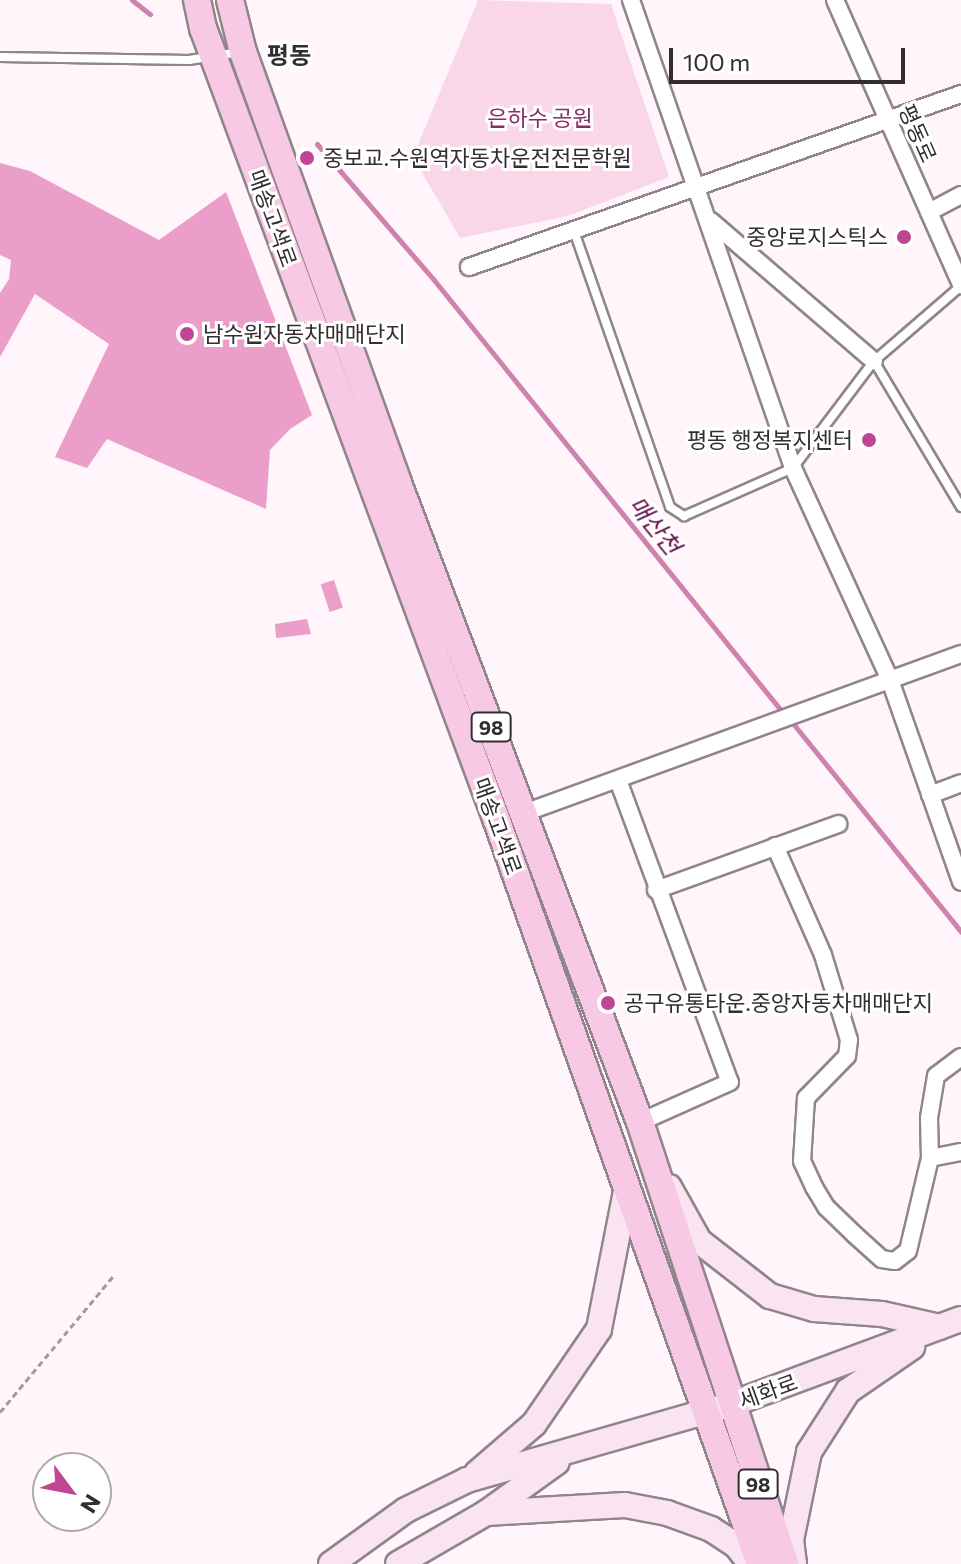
<!DOCTYPE html>
<html>
<head>
<meta charset="utf-8">
<style>
  body { margin:0 }
  #map { position:relative; width:961px; height:1564px; overflow:hidden; background:#fff5fa; font-family:Commissioner,"Noto Sans KR",sans-serif }
  div>[style] { position:absolute }
  [style*='--x'] { left:calc(var(--x)*1px); top:calc(var(--y)*1px); width:calc(var(--w)*1px); rotate:calc(var(--a)*1deg) }
  .green>* { inset:0; background:#fad6e9 }
  .stream>* { height:5px; margin:-2.5px; padding:0 2.5px; transform-origin:2.5px; border-radius:2.5px; background:#cd83ae }
  .building>* { inset:0; background:#eb9eca; transform-origin:0 0 }
  .path>* { height:3px; margin-top:-1.5px; transform-origin:0; background:repeating-linear-gradient(90deg,#a29a9e 0 6px,transparent 0 10px) }
  .roads { filter:drop-shadow(2px 0 #90858b) drop-shadow(-2px 0 #90858b) drop-shadow(0 2px #90858b) drop-shadow(0 -2px #90858b) }
  .service>* { height:8px; margin:-4px; padding:0 4px; transform-origin:4px; border-radius:4px; background:#fff }
  .minor>* { height:16px; margin:-8px; padding:0 8px; transform-origin:8px; border-radius:8px; background:#fff }
  .secondary>* { height:24px; margin:-12px; padding:0 12px; transform-origin:12px; border-radius:12px; background:#fbe4f2 }
  .primary>* { height:26px; margin:-13px; padding:0 13px; transform-origin:13px; border-radius:13px; background:#f8c9e4 }
  .dots>* { width:22px; height:22px; translate:-50% -50%; box-sizing:border-box; border:4px solid #fff; border-radius:50% }
  span { translate:-50% -50%; white-space:nowrap; text-align:center; line-height:1.15; -webkit-text-stroke:6px #fff; paint-order:stroke }
  .shield-label span { padding:2px 6px; background:#fff; border:2px solid; border-radius:6px; -webkit-text-stroke-width:0 }
  .shield-label { font-size:20px; color:#322d30; font-weight:700 }
  .park-label { font-size:22px; color:#862e67 }
  .street-label { font-size:22px; color:#322d30 }
  .poi-label { font-size:22px; color:#322d30 }
  .left { translate:0 -50%; text-align:left }
  .right { translate:-100% -50%; text-align:right }
  .neighbourhood-label { font-size:24px; color:#322d30; font-weight:700 }
  .water-label { font-size:24px; color:#640948; font-style:italic }
  .north { position:absolute; left:32px; top:1452px; width:80px; height:80px; box-sizing:border-box; background:#fff; border:2px solid #adabac; border-radius:50%; rotate:122deg; font-size:22px; font-weight:700; line-height:32px; text-align:center; color:#322d30 }
  .north::after { content:''; display:block; margin:auto; width:28px; height:36px; background:#c14595; clip-path:polygon(50% 0,100% 100%,50% 72%,0 100%) }
  .scale { position:absolute; left:669px; top:48px; width:236px; height:36px; box-sizing:border-box; border:4px solid #322d30; border-top:0; padding-left:10px; font-size:24px; line-height:28px; white-space:nowrap; color:#322d30; -webkit-text-stroke:6px #fff; paint-order:stroke }
</style>
</head>
<body>
<div id="map">
  <div class="green">
    <i style="clip-path:polygon(478px 0,611px 4px,669px 177px,568px 216px,460px 238px,413px 157px)"></i>
  </div>
  <div class="stream">
    <i style="--x:132;--y:0;--w:23;--a:38"></i>
    <i style="--x:317;--y:144;--w:179;--a:49.3"></i>
    <i style="--x:434;--y:280;--w:558;--a:51.12"></i>
    <i style="--x:791;--y:721;--w:271;--a:51.1"></i>
  </div>
  <div class="building">
    <i style="clip-path:polygon(0 163px,30px 171px,159px 240px,226px 192px,312px 415px,290px 429px,270px 450px,266px 509px,107px 439px,87px 468px,55px 457px,109px 344px,35px 294px,0 357px,0 293px,9px 279px,11px 260px,0 255px)"></i>
    <i style="left:334px;top:580px;width:29px;height:14px;rotate:72deg"></i>
    <i style="clip-path:polygon(307px 619px,311px 634px,276px 638px,275px 624px)"></i>
  </div>
  <div class="path">
    <i style="--x:0;--y:1412;--w:178;--a:-50.2"></i>
  </div>
  <div class="roads">
    <div class="service">
      <i style="--x:0;--y:57;--w:189;--a:0.9"></i>
      <i style="--x:189;--y:60;--w:51;--a:-9.1"></i>
      <i style="--x:574;--y:231;--w:292;--a:70.8"></i>
      <i style="--x:670;--y:507;--w:17;--a:33"></i>
      <i style="--x:684;--y:516;--w:119;--a:-23.8"></i>
      <i style="--x:793;--y:468;--w:134;--a:-52.9"></i>
      <i style="--x:874;--y:361;--w:115;--a:-40.8"></i>
      <i style="--x:874;--y:361;--w:170;--a:59.2"></i>
    </div>
    <div class="minor">
      <i style="--x:631;--y:0;--w:495;--a:70.9"></i>
      <i style="--x:793;--y:468;--w:233;--a:65.4"></i>
      <i style="--x:890;--y:680;--w:214;--a:70.6"></i>
      <i style="--x:835;--y:0;--w:312;--a:66.1"></i>
      <i style="--x:929;--y:212;--w:36;--a:-28"></i>
      <i style="--x:711;--y:221;--w:215;--a:40.7"></i>
      <i style="--x:469;--y:267;--w:522;--a:-19.37"></i>
      <i style="--x:618;--y:780;--w:322;--a:69.7"></i>
      <i style="--x:730;--y:1082;--w:98;--a:156"></i>
      <i style="--x:930;--y:795;--w:33;--a:-21"></i>
      <i style="--x:524;--y:813;--w:465;--a:-20"></i>
      <i style="--x:775;--y:846;--w:119;--a:66.2"></i>
      <i style="--x:823;--y:955;--w:89;--a:73"></i>
      <i style="--x:849;--y:1040;--w:16;--a:97"></i>
      <i style="--x:847;--y:1056;--w:59;--a:134.3"></i>
      <i style="--x:806;--y:1098;--w:63;--a:93.6"></i>
      <i style="--x:802;--y:1161;--w:29;--a:65"></i>
      <i style="--x:814;--y:1187;--w:23;--a:59"></i>
      <i style="--x:826;--y:1207;--w:40;--a:44"></i>
      <i style="--x:855;--y:1235;--w:36;--a:42"></i>
      <i style="--x:882;--y:1259;--w:13;--a:9"></i>
      <i style="--x:895;--y:1261;--w:16;--a:-38"></i>
      <i style="--x:908;--y:1251;--w:96;--a:-76.7"></i>
      <i style="--x:656;--y:890;--w:194;--a:-19.9"></i>
      <i style="--x:961;--y:1057;--w:31;--a:143"></i>
      <i style="--x:936;--y:1076;--w:43;--a:99.5"></i>
      <i style="--x:929;--y:1118;--w:40;--a:88.6"></i>
      <i style="--x:930;--y:1158;--w:32;--a:-11"></i>
    </div>
    <div class="secondary">
      <i style="--x:669;--y:1187;--w:62;--a:60.9"></i>
      <i style="--x:699;--y:1241;--w:90;--a:37.8"></i>
      <i style="--x:770;--y:1296;--w:46;--a:16.5"></i>
      <i style="--x:814;--y:1309;--w:68;--a:4.2"></i>
      <i style="--x:882;--y:1314;--w:59;--a:12.6"></i>
      <i style="--x:477;--y:1473;--w:75;--a:-40.7"></i>
      <i style="--x:534;--y:1424;--w:115;--a:-55.6"></i>
      <i style="--x:599;--y:1329;--w:140;--a:-78.9"></i>
      <i style="--x:486;--y:1513;--w:139;--a:-3.3"></i>
      <i style="--x:625;--y:1505;--w:43;--a:10.8"></i>
      <i style="--x:667;--y:1513;--w:47;--a:20"></i>
      <i style="--x:711;--y:1529;--w:30;--a:33"></i>
      <i style="--x:736;--y:1545;--w:24;--a:52"></i>
      <i style="--x:331;--y:1564;--w:92;--a:-35.8"></i>
      <i style="--x:406;--y:1510;--w:68;--a:-26.2"></i>
      <i style="--x:467;--y:1480;--w:276;--a:-16"></i>
      <i style="--x:732;--y:1404;--w:244;--a:-20.4"></i>
      <i style="--x:398;--y:1564;--w:102;--a:-30.1"></i>
      <i style="--x:486;--y:1513;--w:87;--a:-35.7"></i>
      <i style="--x:794;--y:1564;--w:24;--a:-97"></i>
      <i style="--x:791;--y:1540;--w:90;--a:-78.4"></i>
      <i style="--x:809;--y:1452;--w:72;--a:-57.4"></i>
      <i style="--x:848;--y:1391;--w:78;--a:-34.5"></i>
    </div>
    <div class="primary">
      <i style="--x:197;--y:0;--w:29;--a:78"></i>
      <i style="--x:203;--y:28;--w:846;--a:69.66"></i>
      <i style="--x:497;--y:821;--w:788;--a:70.51"></i>
      <i style="--x:230;--y:0;--w:54;--a:76"></i>
      <i style="--x:243;--y:52;--w:458;--a:70.2"></i>
      <i style="--x:398;--y:483;--w:683;--a:69.26"></i>
      <i style="--x:640;--y:1122;--w:465;--a:71.8"></i>
    </div>
  </div>
  <div class="dots">
    <i style="left:307px;top:158px;background:#c14595"></i>
    <i style="left:904px;top:237px;background:#c14595"></i>
    <i style="left:187px;top:334px;background:#c14595"></i>
    <i style="left:869px;top:440px;background:#c14595"></i>
    <i style="left:608px;top:1003px;background:#c14595"></i>
  </div>
  <div class="shield-label">
    <span style="left:491px;top:727px">98</span>
    <span style="left:758px;top:1484px">98</span>
  </div>
  <div class="park-label">
    <span style="left:540px;top:118px">은하수 공원</span>
  </div>
  <div class="street-label">
    <span style="left:918px;top:133px;rotate:66deg">평동로</span>
    <span style="left:273px;top:218px;rotate:70deg">매송고색로</span>
    <span style="left:498px;top:826px;rotate:70deg">매송고색로</span>
    <span style="left:768px;top:1391px;rotate:-20deg">세화로</span>
  </div>
  <div class="poi-label">
    <span class="left" style="left:323px;top:158px">중보교.수원역자동차운전전문학원</span>
    <span class="right" style="left:888px;top:237px">중앙로지스틱스</span>
    <span class="left" style="left:203px;top:334px">남수원자동차매매단지</span>
    <span class="right" style="left:853px;top:440px">평동 행정복지센터</span>
    <span class="left" style="left:624px;top:1003px">공구유통타운.중앙자동차매매단지</span>
  </div>
  <div class="neighbourhood-label">
    <span style="left:289px;top:55px">평동</span>
  </div>
  <div class="water-label">
    <span style="left:655px;top:525px;rotate:51deg">매산천</span>
  </div>
  <div class="north">N</div>
  <div class="scale">100 m</div>
</div>
</body>
</html>
